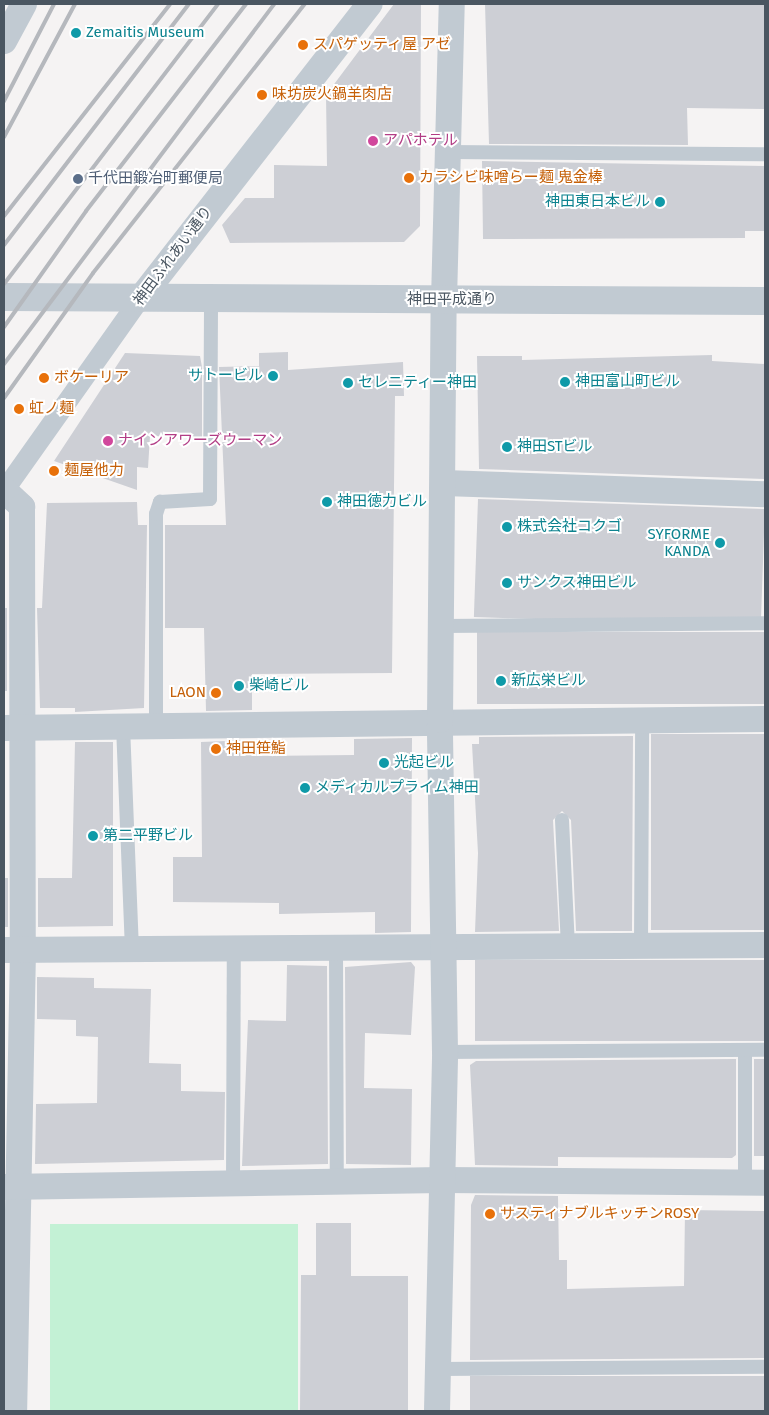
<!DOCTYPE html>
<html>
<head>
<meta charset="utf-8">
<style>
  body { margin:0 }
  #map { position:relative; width:769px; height:1415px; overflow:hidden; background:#f5f3f3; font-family:"Fira Sans","Noto Sans JP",sans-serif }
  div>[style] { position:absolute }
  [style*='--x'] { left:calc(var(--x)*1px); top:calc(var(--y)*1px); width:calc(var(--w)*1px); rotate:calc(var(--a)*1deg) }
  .green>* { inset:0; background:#c3f1d5; transform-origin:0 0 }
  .building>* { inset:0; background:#cdcfd5; transform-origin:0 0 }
  .service>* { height:14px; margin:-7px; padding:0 7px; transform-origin:7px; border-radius:7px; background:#c1cad2 }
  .pedestrian>* { height:20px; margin:-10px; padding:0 10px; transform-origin:10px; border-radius:10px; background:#c1cad2 }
  .minor>* { height:26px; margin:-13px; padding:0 13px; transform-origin:13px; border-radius:13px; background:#c1cad2 }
  .tertiary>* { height:28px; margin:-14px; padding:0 14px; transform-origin:14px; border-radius:14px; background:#c1cad2 }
  .rail>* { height:4px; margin:-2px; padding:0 2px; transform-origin:2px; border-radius:2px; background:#b5b8bd }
  .dots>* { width:14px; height:14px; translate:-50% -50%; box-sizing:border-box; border:2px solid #fff; border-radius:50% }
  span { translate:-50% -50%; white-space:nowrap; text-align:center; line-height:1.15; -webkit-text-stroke:4px #fff; paint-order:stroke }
  .culture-label { font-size:15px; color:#0d838f }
  .left { translate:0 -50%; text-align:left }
  .right { translate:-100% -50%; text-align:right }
  .food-label { font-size:15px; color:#c56008 }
  .hotel-label { font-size:15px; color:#b23c85 }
  .service-label { font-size:15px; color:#4e5e75 }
  .street-label { font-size:15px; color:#4a5661 }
  .frame { position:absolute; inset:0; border:5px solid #4a5661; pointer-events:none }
</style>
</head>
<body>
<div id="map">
  <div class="green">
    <i style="left:50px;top:1224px;width:248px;height:187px"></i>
  </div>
  <div class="building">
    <i style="clip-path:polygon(394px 4px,421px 4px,420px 226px,404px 242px,230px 243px,222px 225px,245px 198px,274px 198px,274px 165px,327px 166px,326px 95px)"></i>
    <i style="clip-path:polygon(485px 4px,765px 4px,765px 109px,687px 108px,688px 145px,489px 144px)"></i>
    <i style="clip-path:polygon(482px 161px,765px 166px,765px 231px,745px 231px,745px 238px,483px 239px)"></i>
    <i style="clip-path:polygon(288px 352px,288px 370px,403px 362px,404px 396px,395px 396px,392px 673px,252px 674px,252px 710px,206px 711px,204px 628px,165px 628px,165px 525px,226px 525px,219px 367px,259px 366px,259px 353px)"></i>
    <i style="clip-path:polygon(125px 353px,200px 356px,202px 367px,202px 438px,150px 436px,148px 468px,137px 467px,137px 490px,54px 461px)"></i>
    <i style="clip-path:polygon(712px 355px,712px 361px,765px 364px,764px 479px,479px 469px,477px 356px,522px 356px,522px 360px)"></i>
    <i style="left:478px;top:499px;width:287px;height:118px;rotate:2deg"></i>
    <i style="clip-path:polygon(137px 502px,138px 525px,147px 525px,144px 708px,75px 712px,75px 708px,40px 708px,37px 608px,42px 608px,47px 503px)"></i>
    <i style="left:4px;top:608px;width:3px;height:83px"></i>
    <i style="left:765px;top:632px;width:72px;height:288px;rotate:90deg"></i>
    <i style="left:765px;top:734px;width:196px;height:114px;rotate:90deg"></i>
    <i style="clip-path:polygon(633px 736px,632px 931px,576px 931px,571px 820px,562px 811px,553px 820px,559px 931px,475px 932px,478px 853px,472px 744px,479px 744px,479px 737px)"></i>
    <i style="clip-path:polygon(412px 738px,411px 932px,375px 933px,375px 912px,279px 914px,279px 903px,173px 902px,173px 857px,202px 857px,201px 742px,252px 740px,259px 742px,260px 756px,354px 755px,354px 739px)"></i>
    <i style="clip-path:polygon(75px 742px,113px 742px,113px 926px,38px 927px,38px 878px,72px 878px)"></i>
    <i style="left:8px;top:878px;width:49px;height:4px;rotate:90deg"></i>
    <i style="left:765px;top:960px;width:81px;height:290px;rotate:90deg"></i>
    <i style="clip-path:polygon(411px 962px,415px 967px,411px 1035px,365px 1033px,364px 1088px,412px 1089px,411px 1165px,346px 1164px,345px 967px)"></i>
    <i style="clip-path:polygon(287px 965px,327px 966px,328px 1164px,242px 1166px,248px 1020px,286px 1021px)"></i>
    <i style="clip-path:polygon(37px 977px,94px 978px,94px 988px,151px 989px,149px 1063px,181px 1064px,181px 1091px,225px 1092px,224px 1160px,35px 1164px,36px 1104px,97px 1103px,98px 1037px,76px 1036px,76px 1020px,37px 1019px)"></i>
    <i style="clip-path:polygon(736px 1059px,736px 1155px,732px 1158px,558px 1157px,558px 1166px,475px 1165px,470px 1065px,476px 1061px)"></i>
    <i style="left:754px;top:1059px;width:11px;height:97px"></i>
    <i style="clip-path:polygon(475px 1195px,558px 1196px,559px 1260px,567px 1260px,567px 1289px,684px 1286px,685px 1210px,765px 1211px,765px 1358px,470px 1360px,471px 1205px)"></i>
    <i style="clip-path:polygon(316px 1223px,351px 1223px,351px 1276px,408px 1276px,408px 1411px,300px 1411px,301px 1275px,316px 1275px)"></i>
    <i style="left:765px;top:1376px;width:35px;height:295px;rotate:90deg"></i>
  </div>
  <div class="service">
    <i style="--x:449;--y:152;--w:316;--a:0.4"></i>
    <i style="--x:441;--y:626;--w:324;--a:-0.5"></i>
    <i style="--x:156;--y:725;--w:211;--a:-90"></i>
    <i style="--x:156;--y:514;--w:13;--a:-72"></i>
    <i style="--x:160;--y:502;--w:50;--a:-3.4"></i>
    <i style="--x:210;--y:499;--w:200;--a:-89.7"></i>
    <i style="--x:123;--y:726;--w:224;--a:87.7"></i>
    <i style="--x:562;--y:820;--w:126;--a:87.3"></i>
    <i style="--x:641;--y:946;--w:227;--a:-89.7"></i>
    <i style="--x:336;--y:948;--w:236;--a:89.8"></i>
    <i style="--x:745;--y:1051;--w:132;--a:90"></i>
    <i style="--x:445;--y:1052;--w:320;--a:-0.4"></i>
    <i style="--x:233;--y:1185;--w:236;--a:-89.8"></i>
    <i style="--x:438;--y:1369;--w:327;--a:-0.4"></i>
  </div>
  <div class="pedestrian">
    <i style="--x:4;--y:491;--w:235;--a:-54.7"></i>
  </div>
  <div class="minor">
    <i style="--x:4;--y:41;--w:42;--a:-61.6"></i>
    <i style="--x:140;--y:299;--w:374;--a:-52.1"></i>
    <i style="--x:444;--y:483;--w:321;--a:2"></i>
    <i style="--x:4;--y:490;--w:25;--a:43"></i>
    <i style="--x:22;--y:507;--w:443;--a:89.9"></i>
    <i style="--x:23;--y:950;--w:461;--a:91.1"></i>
    <i style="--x:4;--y:728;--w:761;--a:-0.68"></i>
    <i style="--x:4;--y:950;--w:761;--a:-0.38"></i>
    <i style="--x:4;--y:1187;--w:438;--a:-0.9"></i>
    <i style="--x:442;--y:1180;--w:323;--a:0.5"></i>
    <i style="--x:437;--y:1411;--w:359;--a:-88.7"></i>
    <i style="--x:445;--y:1052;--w:332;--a:-90.9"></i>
    <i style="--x:440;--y:720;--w:420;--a:-89.5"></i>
    <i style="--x:444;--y:300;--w:296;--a:-88.5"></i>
  </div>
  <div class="tertiary">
    <i style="--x:4;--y:297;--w:761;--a:0.3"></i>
  </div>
  <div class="rail">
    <i style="--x:4;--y:101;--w:109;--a:-62.7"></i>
    <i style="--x:4;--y:137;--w:151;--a:-61.9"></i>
    <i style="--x:4;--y:216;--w:269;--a:-51.9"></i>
    <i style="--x:4;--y:245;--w:304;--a:-52.5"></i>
    <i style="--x:4;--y:284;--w:352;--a:-52.6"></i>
    <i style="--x:4;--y:327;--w:142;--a:-54.7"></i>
    <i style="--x:86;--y:211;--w:262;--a:-52.3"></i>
    <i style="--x:4;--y:364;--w:450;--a:-53.1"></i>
    <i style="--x:4;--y:398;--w:153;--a:-54.5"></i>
    <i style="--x:93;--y:273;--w:342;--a:-51.8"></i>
  </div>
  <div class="dots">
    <i style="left:76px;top:33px;background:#0f9aa8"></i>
    <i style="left:303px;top:45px;background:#e8710a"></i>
    <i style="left:262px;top:95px;background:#e8710a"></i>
    <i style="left:373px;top:141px;background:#d1479c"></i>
    <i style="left:409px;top:178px;background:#e8710a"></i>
    <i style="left:78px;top:179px;background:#5c6f8a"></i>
    <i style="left:660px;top:202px;background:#0f9aa8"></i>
    <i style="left:273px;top:376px;background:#0f9aa8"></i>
    <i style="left:44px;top:378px;background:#e8710a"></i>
    <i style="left:565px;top:382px;background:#0f9aa8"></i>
    <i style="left:348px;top:383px;background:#0f9aa8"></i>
    <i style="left:19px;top:409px;background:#e8710a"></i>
    <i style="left:108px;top:441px;background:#d1479c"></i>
    <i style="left:507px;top:447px;background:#0f9aa8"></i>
    <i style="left:54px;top:471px;background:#e8710a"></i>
    <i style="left:327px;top:502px;background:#0f9aa8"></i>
    <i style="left:507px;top:527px;background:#0f9aa8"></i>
    <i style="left:720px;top:543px;background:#0f9aa8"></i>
    <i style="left:507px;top:583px;background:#0f9aa8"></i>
    <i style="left:501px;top:681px;background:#0f9aa8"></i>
    <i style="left:239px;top:686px;background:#0f9aa8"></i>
    <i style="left:216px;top:693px;background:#e8710a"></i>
    <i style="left:216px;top:749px;background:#e8710a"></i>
    <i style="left:384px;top:763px;background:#0f9aa8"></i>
    <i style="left:305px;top:788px;background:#0f9aa8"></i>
    <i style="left:93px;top:836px;background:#0f9aa8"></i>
    <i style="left:490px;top:1214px;background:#e8710a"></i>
  </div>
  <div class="culture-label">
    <span class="left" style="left:86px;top:33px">Zemaitis Museum</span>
    <span class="right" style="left:650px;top:202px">神田東日本ビル</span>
    <span class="right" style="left:263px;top:376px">サトービル</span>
    <span class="left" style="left:575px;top:382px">神田富山町ビル</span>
    <span class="left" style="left:358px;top:383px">セレニティー神田</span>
    <span class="left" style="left:517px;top:447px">神田STビル</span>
    <span class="left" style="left:337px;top:502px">神田徳力ビル</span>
    <span class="left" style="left:517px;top:527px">株式会社コクゴ</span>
    <span class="right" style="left:710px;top:543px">SYFORME<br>KANDA</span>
    <span class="left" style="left:517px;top:583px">サンクス神田ビル</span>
    <span class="left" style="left:511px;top:681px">新広栄ビル</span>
    <span class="left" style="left:249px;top:686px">柴崎ビル</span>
    <span class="left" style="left:394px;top:763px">光起ビル</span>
    <span class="left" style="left:315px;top:788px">メディカルプライム神田</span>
    <span class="left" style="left:103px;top:836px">第二平野ビル</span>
  </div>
  <div class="food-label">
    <span class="left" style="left:313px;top:45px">スパゲッティ屋 アゼ</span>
    <span class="left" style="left:272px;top:95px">味坊炭火鍋羊肉店</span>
    <span class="left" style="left:419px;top:178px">カラシビ味噌らー麺 鬼金棒</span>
    <span class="left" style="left:54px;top:378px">ボケーリア</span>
    <span class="left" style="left:29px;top:409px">虹ノ麺</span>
    <span class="left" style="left:64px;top:471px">麺屋他力</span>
    <span class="right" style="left:206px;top:693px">LAON</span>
    <span class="left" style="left:226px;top:749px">神田笹鮨</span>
    <span class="left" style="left:500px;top:1214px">サスティナブルキッチンROSY</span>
  </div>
  <div class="hotel-label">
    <span class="left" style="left:383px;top:141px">アパホテル</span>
    <span class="left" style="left:118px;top:441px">ナインアワーズウーマン</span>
  </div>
  <div class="service-label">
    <span class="left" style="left:88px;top:179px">千代田鍛冶町郵便局</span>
  </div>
  <div class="street-label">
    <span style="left:173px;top:256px;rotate:-53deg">神田ふれあい通り</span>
    <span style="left:452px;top:300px">神田平成通り</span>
  </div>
  <div class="frame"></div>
</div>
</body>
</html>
